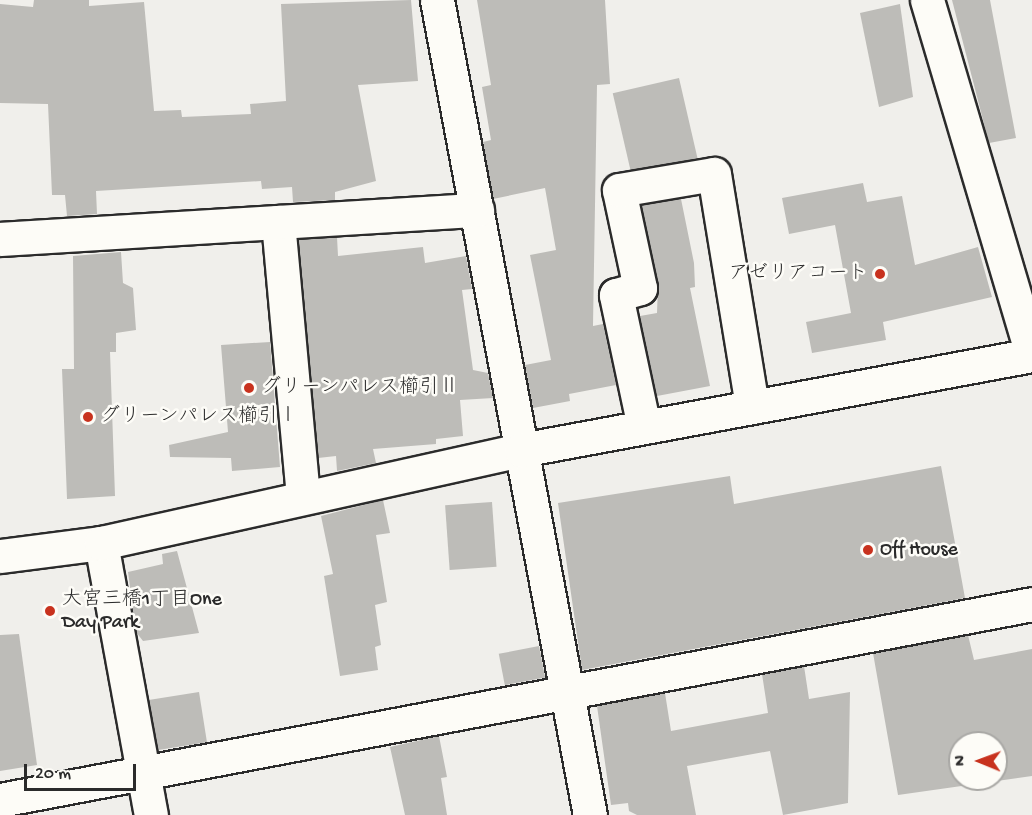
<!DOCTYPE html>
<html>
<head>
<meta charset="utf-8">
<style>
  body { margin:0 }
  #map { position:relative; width:1032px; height:815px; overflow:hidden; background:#f0efeb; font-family:"Gochi Hand","Klee One",sans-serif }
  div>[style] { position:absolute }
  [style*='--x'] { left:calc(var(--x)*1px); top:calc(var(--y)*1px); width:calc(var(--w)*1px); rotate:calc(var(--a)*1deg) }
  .building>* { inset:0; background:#bdbcb8; transform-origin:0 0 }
  .roads { filter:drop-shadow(2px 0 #2b2b2b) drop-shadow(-2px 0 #2b2b2b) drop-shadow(0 2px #2b2b2b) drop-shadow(0 -2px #2b2b2b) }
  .minor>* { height:33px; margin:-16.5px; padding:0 16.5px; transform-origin:16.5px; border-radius:16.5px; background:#fdfcf7 }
  .dots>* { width:16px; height:16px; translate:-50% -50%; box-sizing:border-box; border:3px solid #fdfcf7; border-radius:50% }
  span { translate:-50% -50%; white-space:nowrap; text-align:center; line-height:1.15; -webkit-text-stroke:5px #fdfcf7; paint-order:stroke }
  .poi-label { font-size:20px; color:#2b2b2b }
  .right { translate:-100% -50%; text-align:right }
  .left { translate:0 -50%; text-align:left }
  .north { position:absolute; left:948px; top:731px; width:60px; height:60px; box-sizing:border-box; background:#fdfcf7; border:2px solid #a9a8a5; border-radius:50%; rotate:271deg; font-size:16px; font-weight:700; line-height:24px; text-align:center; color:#2b2b2b }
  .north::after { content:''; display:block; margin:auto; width:21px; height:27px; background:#c8321e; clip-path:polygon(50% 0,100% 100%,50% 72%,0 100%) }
  .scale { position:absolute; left:24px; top:764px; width:112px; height:27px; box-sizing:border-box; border:3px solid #2b2b2b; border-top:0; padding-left:8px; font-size:18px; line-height:21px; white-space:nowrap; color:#2b2b2b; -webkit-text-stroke:4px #fdfcf7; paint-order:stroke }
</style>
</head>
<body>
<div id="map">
  <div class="building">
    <i style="clip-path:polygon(34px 0,89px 0,89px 6px,144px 2px,154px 111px,181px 110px,182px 117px,251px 114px,250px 104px,286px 101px,281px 4px,411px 0,418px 81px,358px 85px,376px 181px,335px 192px,335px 200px,293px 202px,292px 187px,262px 189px,261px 181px,96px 191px,97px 214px,67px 216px,65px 195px,52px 195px,48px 104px,0 103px,0 4px,33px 7px)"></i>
    <i style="clip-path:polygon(477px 0,605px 0,610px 84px,597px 85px,593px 326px,603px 324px,616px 385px,569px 394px,570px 401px,533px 408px,525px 365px,551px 360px,530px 255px,556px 250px,545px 188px,493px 199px,483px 142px,491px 140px,482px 87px,491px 85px)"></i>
    <i style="clip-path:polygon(952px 0,990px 0,1016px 138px,989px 143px)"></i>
    <i style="clip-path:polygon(900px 4px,913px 97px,879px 107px,860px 13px)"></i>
    <i style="left:679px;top:78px;width:82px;height:68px;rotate:77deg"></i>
    <i style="clip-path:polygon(863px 183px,867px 202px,902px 196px,915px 265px,978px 247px,992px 297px,883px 322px,886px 340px,812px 353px,806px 322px,851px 313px,835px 225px,789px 234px,782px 198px)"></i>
    <i style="clip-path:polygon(681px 199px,694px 263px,695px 287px,690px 288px,710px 386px,657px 396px,640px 316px,657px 313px,658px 285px,641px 205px)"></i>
    <i style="clip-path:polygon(337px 237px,338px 256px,423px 247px,425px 263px,466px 256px,472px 289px,462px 290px,473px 370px,488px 373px,493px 398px,460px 400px,463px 436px,436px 439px,436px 444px,373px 449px,376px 463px,337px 471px,336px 456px,318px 458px,298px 240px)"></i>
    <i style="clip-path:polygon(121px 252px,123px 283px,133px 288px,136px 330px,116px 333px,116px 352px,110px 352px,115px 496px,67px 499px,62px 369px,74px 369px,73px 256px)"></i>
    <i style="clip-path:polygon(270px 342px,280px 467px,232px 471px,231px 458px,170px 457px,169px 445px,228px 432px,221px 345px)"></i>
    <i style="clip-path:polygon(941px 466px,965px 598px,582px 670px,558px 503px,730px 476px,734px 504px)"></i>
    <i style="clip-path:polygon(383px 500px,390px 533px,376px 535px,387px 602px,375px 605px,381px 645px,375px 647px,378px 670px,340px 676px,324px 576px,333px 574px,321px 516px)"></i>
    <i style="left:492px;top:502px;width:65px;height:47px;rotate:86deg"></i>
    <i style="clip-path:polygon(177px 551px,199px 633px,143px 641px,136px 632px,128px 572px,163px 564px,162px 554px)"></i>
    <i style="clip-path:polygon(19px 634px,37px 765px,0 771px,0 635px)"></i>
    <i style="clip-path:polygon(evenodd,968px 635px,974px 660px,1032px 649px,1032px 776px,898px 795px,873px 653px,968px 635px,960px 743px,996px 743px,996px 779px,960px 779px,960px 743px)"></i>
    <i style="left:539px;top:646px;width:32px;height:41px;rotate:79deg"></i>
    <i style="clip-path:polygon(804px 666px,809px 699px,850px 692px,848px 803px,783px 815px,770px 751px,687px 766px,696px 815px,637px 815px,629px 811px,628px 803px,611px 805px,597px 706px,665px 693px,671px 731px,730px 720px,768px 713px,762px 674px)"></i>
    <i style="left:199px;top:692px;width:51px;height:51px;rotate:81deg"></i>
    <i style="clip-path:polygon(439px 736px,447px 777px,441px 778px,447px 815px,405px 815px,390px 747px)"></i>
  </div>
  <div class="roads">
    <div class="minor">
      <i style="--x:437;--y:0;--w:829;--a:79.37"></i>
      <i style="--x:927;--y:0;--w:369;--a:73.5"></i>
      <i style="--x:278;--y:222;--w:276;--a:84.8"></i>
      <i style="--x:0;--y:239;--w:478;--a:-3.5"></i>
      <i style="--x:644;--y:427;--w:135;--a:-102"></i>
      <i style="--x:616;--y:295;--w:25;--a:-16"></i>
      <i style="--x:640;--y:288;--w:100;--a:-102.1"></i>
      <i style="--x:619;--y:190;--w:96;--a:-9.6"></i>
      <i style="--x:714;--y:174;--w:236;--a:80.7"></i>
      <i style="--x:101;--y:543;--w:277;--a:79.6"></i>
      <i style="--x:0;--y:556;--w:102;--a:-7.3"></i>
      <i style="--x:101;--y:543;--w:430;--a:-12.5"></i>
      <i style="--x:521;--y:450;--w:520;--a:-10.53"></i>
      <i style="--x:0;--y:800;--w:1050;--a:-10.75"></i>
    </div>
  </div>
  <div class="dots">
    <i style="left:880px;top:274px;background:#c8321e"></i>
    <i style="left:249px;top:388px;background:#c8321e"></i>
    <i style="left:88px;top:417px;background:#c8321e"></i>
    <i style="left:868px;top:550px;background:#c8321e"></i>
    <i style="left:50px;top:611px;background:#c8321e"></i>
  </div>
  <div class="poi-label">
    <span class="right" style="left:868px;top:274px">アゼリアコート</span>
    <span class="left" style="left:261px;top:388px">グリーンパレス櫛引Ⅱ</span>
    <span class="left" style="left:100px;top:417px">グリーンパレス櫛引Ⅰ</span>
    <span class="left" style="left:880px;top:550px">Off House</span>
    <span class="left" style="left:62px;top:612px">大宮三橋1丁目One<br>Day Park</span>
  </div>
  <div class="north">N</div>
  <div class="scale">20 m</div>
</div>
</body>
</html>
